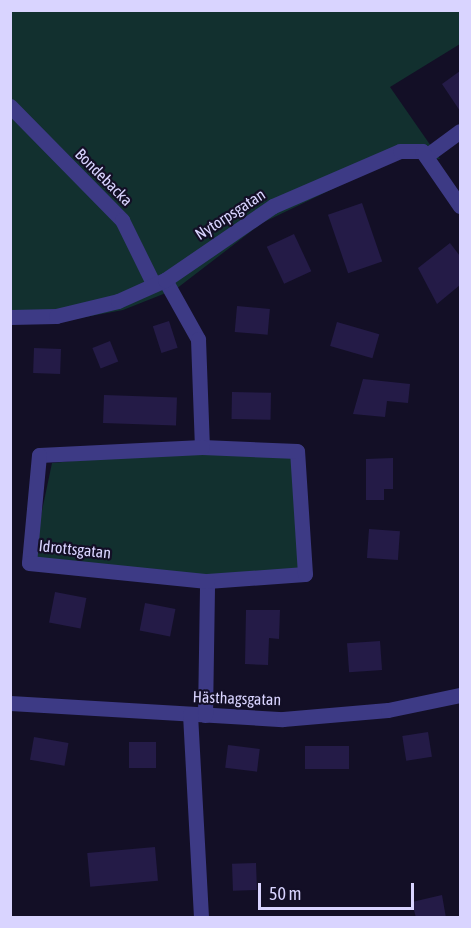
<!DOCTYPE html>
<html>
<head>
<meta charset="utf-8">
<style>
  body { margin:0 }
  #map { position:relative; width:471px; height:928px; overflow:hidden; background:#130f26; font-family:"Asap Condensed",sans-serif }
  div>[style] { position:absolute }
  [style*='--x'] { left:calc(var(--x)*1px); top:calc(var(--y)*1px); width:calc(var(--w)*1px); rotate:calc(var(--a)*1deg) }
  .green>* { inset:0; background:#12302f }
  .building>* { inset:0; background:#241b47; transform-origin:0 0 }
  .minor>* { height:15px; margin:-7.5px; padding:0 7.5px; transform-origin:7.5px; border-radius:7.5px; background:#3d3a85 }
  span { translate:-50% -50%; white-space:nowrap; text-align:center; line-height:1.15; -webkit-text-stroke:4.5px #130f26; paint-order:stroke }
  .street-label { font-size:16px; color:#d9d4ff }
  .frame { position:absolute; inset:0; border:12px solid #d9d4ff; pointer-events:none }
  .scale { position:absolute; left:258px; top:883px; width:156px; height:27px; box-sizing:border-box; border:3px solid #d9d4ff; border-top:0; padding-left:8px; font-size:18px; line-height:21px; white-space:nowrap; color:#d9d4ff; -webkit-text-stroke:4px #130f26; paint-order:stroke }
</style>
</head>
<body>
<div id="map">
  <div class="green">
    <i style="clip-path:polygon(11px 11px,460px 11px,460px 44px,390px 87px,440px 159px,401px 156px,262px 223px,176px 289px,123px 310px,48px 324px,11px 318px)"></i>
    <i style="clip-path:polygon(216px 447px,298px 454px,306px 471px,304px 572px,218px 582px,31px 563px,52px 463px)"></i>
  </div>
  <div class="building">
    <i style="clip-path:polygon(460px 71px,460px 111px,442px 84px)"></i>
    <i style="left:362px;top:203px;width:62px;height:36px;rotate:71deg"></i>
    <i style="left:294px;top:234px;width:41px;height:30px;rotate:65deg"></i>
    <i style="clip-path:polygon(450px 243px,460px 256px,460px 285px,437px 304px,418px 268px)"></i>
    <i style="left:237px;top:306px;width:33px;height:26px;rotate:5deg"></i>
    <i style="left:169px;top:321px;width:28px;height:17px;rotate:72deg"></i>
    <i style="left:337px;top:322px;width:44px;height:25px;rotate:16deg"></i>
    <i style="left:110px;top:341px;width:22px;height:19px;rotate:68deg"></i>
    <i style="left:34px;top:348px;width:27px;height:25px;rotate:2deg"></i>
    <i style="clip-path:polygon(363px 379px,410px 384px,408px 403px,387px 401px,385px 417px,353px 414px)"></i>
    <i style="left:232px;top:392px;width:39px;height:27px;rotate:1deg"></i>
    <i style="left:104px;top:395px;width:73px;height:28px;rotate:2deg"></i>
    <i style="clip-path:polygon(393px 458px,393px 489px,384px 489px,384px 500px,366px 500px,366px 459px)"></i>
    <i style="left:369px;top:529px;width:31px;height:29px;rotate:4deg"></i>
    <i style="left:55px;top:592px;width:32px;height:31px;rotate:11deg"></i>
    <i style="left:145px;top:603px;width:31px;height:28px;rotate:11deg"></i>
    <i style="clip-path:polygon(246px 610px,280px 610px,279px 639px,269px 638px,268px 665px,245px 664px)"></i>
    <i style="left:380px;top:641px;width:29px;height:33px;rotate:86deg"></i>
    <i style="left:428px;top:732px;width:25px;height:26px;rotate:81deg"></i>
    <i style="left:34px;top:737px;width:35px;height:23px;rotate:10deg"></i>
    <i style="left:129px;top:742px;width:27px;height:26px"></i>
    <i style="left:228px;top:745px;width:32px;height:23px;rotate:7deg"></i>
    <i style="left:349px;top:746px;width:23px;height:44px;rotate:90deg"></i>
    <i style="left:155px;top:847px;width:34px;height:68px;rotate:85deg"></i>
    <i style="left:256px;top:863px;width:27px;height:24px;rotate:88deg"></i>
    <i style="clip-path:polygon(442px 895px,446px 918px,416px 918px,412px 902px)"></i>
  </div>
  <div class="minor">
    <i style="--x:10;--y:106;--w:160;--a:45.5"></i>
    <i style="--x:122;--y:220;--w:72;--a:63.8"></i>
    <i style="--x:426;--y:156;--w:42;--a:-36.3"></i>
    <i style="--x:165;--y:280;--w:68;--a:60.8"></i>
    <i style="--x:198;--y:339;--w:108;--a:87.9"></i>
    <i style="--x:10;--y:317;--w:46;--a:-1.2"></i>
    <i style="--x:56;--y:316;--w:64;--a:-13.6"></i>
    <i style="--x:118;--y:301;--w:51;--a:-24.1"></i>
    <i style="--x:165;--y:280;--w:131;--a:-34.4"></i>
    <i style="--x:273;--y:206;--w:138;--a:-23.4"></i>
    <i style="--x:400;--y:151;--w:22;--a:0"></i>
    <i style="--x:422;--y:151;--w:67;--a:55.4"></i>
    <i style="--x:10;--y:703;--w:273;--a:3.4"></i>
    <i style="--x:283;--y:719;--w:105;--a:-4.9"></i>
    <i style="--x:388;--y:710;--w:74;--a:-11.8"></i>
    <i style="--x:190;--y:714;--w:204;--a:86.9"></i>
    <i style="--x:205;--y:715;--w:134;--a:-89.1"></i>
    <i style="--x:207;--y:581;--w:98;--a:-4.1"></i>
    <i style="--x:305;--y:574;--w:123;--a:-93.7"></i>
    <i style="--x:297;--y:451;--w:95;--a:-177.6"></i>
    <i style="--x:202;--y:447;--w:163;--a:177.2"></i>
    <i style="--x:39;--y:455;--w:108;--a:95.3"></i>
    <i style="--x:29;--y:563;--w:179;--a:5.8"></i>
  </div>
  <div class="street-label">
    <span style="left:104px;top:177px;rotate:45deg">Bondebacka</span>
    <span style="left:230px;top:214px;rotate:-33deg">Nytorpsgatan</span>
    <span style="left:75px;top:549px;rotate:6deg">Idrottsgatan</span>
    <span style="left:237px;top:698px;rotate:2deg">Hästhagsgatan</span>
  </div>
  <div class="frame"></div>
  <div class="scale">50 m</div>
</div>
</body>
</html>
